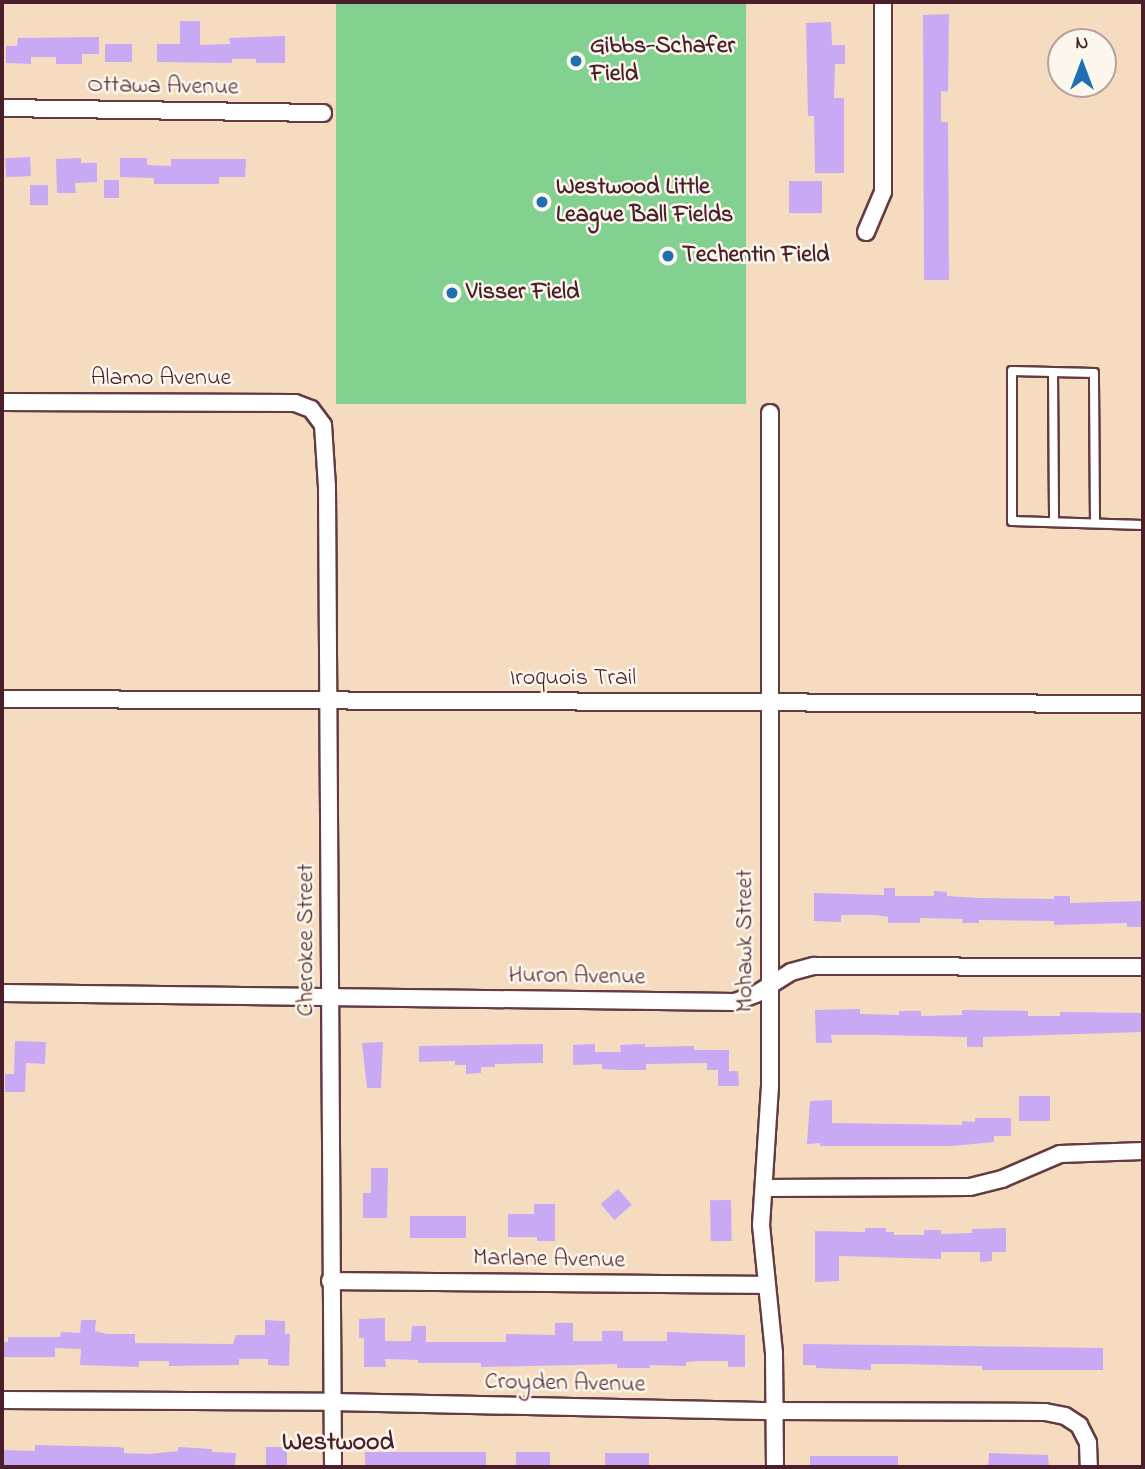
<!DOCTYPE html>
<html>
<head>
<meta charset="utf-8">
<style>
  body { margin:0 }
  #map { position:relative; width:1145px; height:1469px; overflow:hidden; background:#f5dcc0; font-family:"Indie Flower",sans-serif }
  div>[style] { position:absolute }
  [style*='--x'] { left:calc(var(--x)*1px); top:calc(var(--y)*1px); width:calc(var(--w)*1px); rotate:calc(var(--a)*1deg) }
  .green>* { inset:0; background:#83d191; transform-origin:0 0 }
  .building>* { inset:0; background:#c9a9f3; transform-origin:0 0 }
  .roads { filter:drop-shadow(2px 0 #643b41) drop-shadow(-2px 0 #643b41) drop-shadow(0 2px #643b41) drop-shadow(0 -2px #643b41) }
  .service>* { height:8px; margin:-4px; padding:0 4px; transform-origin:4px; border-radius:4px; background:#fff }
  .minor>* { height:16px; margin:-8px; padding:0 8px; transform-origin:8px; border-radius:8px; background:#fff }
  .dots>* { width:19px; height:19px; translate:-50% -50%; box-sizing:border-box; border:4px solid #fbf7ec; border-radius:50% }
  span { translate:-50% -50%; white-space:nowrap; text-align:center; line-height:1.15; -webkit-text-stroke:5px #fbf7ec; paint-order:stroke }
  .poi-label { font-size:24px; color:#4a1f2b; font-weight:700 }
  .left { translate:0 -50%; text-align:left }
  .street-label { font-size:24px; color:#4a1f2b }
  .neighbourhood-label { font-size:26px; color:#4a1f2b; font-weight:700 }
  .frame { position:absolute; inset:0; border:4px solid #4a1f2b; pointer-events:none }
  .north { position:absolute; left:1047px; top:28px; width:70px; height:70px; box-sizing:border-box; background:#fbf7ec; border:2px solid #b4a19f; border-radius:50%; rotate:0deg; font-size:19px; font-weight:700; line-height:28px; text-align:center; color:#4a1f2b }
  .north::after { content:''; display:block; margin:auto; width:24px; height:32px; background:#1f6fb2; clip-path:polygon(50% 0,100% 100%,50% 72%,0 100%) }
</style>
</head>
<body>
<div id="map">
  <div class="green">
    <i style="left:336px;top:2px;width:410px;height:402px"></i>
  </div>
  <div class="building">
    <i style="clip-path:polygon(949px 14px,948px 92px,941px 91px,941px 122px,948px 122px,949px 280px,924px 280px,923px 15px)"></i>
    <i style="clip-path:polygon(180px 21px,200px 21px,200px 45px,230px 44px,229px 38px,285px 36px,285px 63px,256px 63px,256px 59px,232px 59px,232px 63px,157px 62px,157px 44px,180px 44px)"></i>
    <i style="clip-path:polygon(831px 22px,832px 45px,845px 45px,845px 64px,835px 64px,834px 98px,844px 98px,844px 173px,815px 173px,814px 116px,808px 116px,806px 23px)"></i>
    <i style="clip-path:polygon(99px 37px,99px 54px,82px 54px,82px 64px,56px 64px,56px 57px,31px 57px,31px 64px,6px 63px,6px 46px,17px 46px,18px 38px)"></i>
    <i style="left:132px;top:44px;width:18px;height:27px;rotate:90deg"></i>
    <i style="left:30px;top:157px;width:19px;height:25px;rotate:87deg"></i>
    <i style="clip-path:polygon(81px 158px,81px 163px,97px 163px,97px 182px,75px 183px,76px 193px,57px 193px,56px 159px)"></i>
    <i style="clip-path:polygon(120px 158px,147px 158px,147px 165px,171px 166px,171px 159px,246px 159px,245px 177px,219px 177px,219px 184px,154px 184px,154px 178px,120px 177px)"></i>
    <i style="left:104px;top:180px;width:15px;height:18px"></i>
    <i style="left:789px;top:181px;width:33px;height:32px"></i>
    <i style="left:30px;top:185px;width:18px;height:20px"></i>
    <i style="clip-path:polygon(884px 888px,895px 888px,895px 896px,934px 896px,934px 891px,947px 892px,947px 896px,979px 898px,1054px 899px,1054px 896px,1070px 896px,1070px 903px,1143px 901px,1143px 927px,1127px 927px,1127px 923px,1054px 925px,1054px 921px,979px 920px,979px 923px,962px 923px,963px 919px,920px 918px,920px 923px,888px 923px,888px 917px,875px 915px,841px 915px,841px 922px,814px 921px,814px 893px,884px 895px)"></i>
    <i style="clip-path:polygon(860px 1009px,860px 1014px,899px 1015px,899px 1011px,921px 1011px,921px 1016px,962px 1015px,962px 1010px,1028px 1011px,1028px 1016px,1060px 1016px,1060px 1012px,1143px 1013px,1143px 1032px,983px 1037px,983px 1047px,967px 1047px,967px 1037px,879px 1035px,831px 1035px,832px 1043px,816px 1043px,815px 1010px)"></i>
    <i style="clip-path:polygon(15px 1041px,46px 1042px,45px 1064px,26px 1063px,25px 1092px,5px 1092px,5px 1074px,14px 1074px)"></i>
    <i style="clip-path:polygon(383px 1042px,381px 1088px,367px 1088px,362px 1043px)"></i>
    <i style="clip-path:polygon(543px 1044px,543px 1063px,495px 1064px,495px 1067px,481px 1067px,481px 1073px,466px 1074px,466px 1065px,455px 1065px,455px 1061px,419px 1062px,419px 1046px)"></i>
    <i style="clip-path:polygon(595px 1044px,595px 1052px,621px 1052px,620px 1045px,645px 1044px,645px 1047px,694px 1046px,694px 1050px,729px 1050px,729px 1071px,738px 1071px,739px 1086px,718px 1086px,718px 1070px,707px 1070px,707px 1063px,646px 1064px,646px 1070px,621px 1070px,602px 1069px,602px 1064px,573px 1065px,573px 1045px)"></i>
    <i style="left:1019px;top:1096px;width:31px;height:25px"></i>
    <i style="clip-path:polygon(832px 1100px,832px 1123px,962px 1125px,962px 1121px,975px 1122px,975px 1118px,1011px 1118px,1011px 1136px,994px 1136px,994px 1142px,953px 1146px,820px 1146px,820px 1143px,807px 1144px,810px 1101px)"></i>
    <i style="clip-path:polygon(371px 1168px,388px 1168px,387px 1218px,363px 1218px,363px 1193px,371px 1193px)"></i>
    <i style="left:618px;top:1189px;width:21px;height:23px;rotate:49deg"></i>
    <i style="left:731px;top:1200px;width:41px;height:21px;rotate:89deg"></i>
    <i style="clip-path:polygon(534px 1204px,555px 1204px,555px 1241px,537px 1241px,537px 1237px,508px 1237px,508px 1214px,534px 1214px)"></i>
    <i style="left:466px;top:1216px;width:22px;height:56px;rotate:90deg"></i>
    <i style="clip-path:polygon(865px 1228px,886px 1228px,886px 1232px,894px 1232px,894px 1235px,924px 1235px,924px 1230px,941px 1230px,941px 1234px,972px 1233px,972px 1229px,1006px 1228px,1006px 1252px,992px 1252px,992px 1261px,980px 1262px,980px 1252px,941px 1252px,941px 1259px,839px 1256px,839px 1281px,815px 1282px,815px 1231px,865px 1232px)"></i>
    <i style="clip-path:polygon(385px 1318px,385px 1341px,411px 1341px,412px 1326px,426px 1326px,426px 1342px,506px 1342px,506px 1334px,555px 1335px,555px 1323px,573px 1323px,573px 1341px,602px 1341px,602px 1331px,623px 1331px,623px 1341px,667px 1341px,667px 1332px,745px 1335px,745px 1367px,728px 1367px,728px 1361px,699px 1361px,686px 1362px,686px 1366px,650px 1365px,650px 1368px,617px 1368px,617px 1364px,481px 1367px,481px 1363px,418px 1363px,418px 1360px,385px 1359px,386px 1367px,364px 1367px,364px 1338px,359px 1338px,359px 1319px)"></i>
    <i style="clip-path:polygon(81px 1320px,96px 1320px,95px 1331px,107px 1334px,135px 1334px,135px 1343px,233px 1344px,236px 1335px,265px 1335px,265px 1320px,285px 1321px,285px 1334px,290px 1334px,289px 1366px,268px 1365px,268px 1359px,239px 1359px,239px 1365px,169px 1366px,169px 1361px,139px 1361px,139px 1367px,80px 1365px,81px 1349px,55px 1348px,55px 1357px,2px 1357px,2px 1342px,8px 1342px,8px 1337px,60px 1337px,61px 1332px,80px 1333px)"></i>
    <i style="clip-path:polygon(803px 1344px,1103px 1348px,1103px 1370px,982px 1370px,982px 1366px,903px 1364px,871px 1364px,871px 1370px,816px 1368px,816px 1365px,803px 1365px)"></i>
    <i style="clip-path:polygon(35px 1445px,118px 1447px,124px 1448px,124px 1453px,149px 1454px,178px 1451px,178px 1447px,212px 1449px,212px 1452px,236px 1453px,235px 1467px,2px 1466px,2px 1450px,35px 1451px)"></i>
    <i style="left:266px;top:1447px;width:21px;height:20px"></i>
    <i style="left:365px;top:1452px;width:121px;height:15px"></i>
    <i style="left:516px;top:1452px;width:34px;height:15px"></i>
    <i style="left:649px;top:1453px;width:14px;height:44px;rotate:90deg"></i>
    <i style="clip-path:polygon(989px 1453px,1048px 1455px,1049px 1467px,988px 1467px)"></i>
    <i style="left:810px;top:1456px;width:88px;height:11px"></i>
  </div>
  <div class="roads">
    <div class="service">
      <i style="--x:1053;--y:372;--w:150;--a:89.6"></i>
      <i style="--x:1095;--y:523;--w:150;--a:-90.4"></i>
      <i style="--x:1094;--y:373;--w:82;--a:-178.6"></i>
      <i style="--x:1012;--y:371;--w:150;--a:90"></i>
      <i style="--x:1012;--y:521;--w:131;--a:1.7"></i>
    </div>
    <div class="minor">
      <i style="--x:2;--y:108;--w:321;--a:0.9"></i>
      <i style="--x:866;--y:232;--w:43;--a:-67"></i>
      <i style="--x:883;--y:192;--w:190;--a:-90"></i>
      <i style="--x:2;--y:402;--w:293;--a:0.2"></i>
      <i style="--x:295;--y:403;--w:17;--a:21"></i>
      <i style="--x:311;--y:409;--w:20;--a:53"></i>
      <i style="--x:323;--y:425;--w:62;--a:86.3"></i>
      <i style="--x:327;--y:487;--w:980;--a:89.65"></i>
      <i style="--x:770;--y:413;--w:673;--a:90"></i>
      <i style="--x:770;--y:1086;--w:139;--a:93.7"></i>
      <i style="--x:761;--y:1225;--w:130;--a:84.2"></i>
      <i style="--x:774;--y:1354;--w:113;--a:89.5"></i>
      <i style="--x:2;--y:699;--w:1141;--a:0.25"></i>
      <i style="--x:2;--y:993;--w:733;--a:0.7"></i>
      <i style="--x:735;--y:1002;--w:22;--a:-21"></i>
      <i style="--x:756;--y:994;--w:41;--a:-32.2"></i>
      <i style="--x:791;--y:972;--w:24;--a:-15"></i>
      <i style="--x:814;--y:966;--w:329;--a:0.2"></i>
      <i style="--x:764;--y:1188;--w:206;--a:-0.3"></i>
      <i style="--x:970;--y:1187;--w:33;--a:-14"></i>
      <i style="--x:1002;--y:1179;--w:63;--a:-23.3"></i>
      <i style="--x:1060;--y:1154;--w:83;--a:-2.1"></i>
      <i style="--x:330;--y:1281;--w:437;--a:0.5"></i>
      <i style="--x:2;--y:1400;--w:330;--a:0.3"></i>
      <i style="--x:332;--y:1402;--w:442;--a:1.2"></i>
      <i style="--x:774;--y:1411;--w:271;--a:0.2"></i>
      <i style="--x:1045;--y:1412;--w:20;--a:11"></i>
      <i style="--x:1065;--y:1416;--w:17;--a:33"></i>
      <i style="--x:1079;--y:1425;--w:20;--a:63"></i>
      <i style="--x:1088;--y:1443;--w:24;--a:88"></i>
    </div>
  </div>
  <div class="dots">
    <i style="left:576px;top:61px;background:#1f6fb2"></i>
    <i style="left:542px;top:202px;background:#1f6fb2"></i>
    <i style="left:668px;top:256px;background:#1f6fb2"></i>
    <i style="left:452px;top:293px;background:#1f6fb2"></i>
  </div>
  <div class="poi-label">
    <span class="left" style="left:590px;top:61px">Gibbs-Schafer<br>Field</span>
    <span class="left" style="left:556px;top:202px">Westwood Little<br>League Ball Fields</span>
    <span class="left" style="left:682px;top:256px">Techentin Field</span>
    <span class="left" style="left:466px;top:293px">Visser Field</span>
  </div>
  <div class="street-label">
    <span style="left:163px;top:87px;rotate:1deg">Ottawa Avenue</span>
    <span style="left:161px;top:379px">Alamo Avenue</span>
    <span style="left:573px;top:679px">Iroquois Trail</span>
    <span style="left:307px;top:940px;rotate:-90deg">Cherokee Street</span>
    <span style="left:746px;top:941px;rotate:-90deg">Mohawk Street</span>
    <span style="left:577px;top:977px;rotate:1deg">Huron Avenue</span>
    <span style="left:549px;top:1260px;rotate:1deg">Marlane Avenue</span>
    <span style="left:565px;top:1384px;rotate:1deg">Croyden Avenue</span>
  </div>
  <div class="neighbourhood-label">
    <span style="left:338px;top:1444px">Westwood</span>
  </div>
  <div class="frame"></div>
  <div class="north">N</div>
</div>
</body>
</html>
